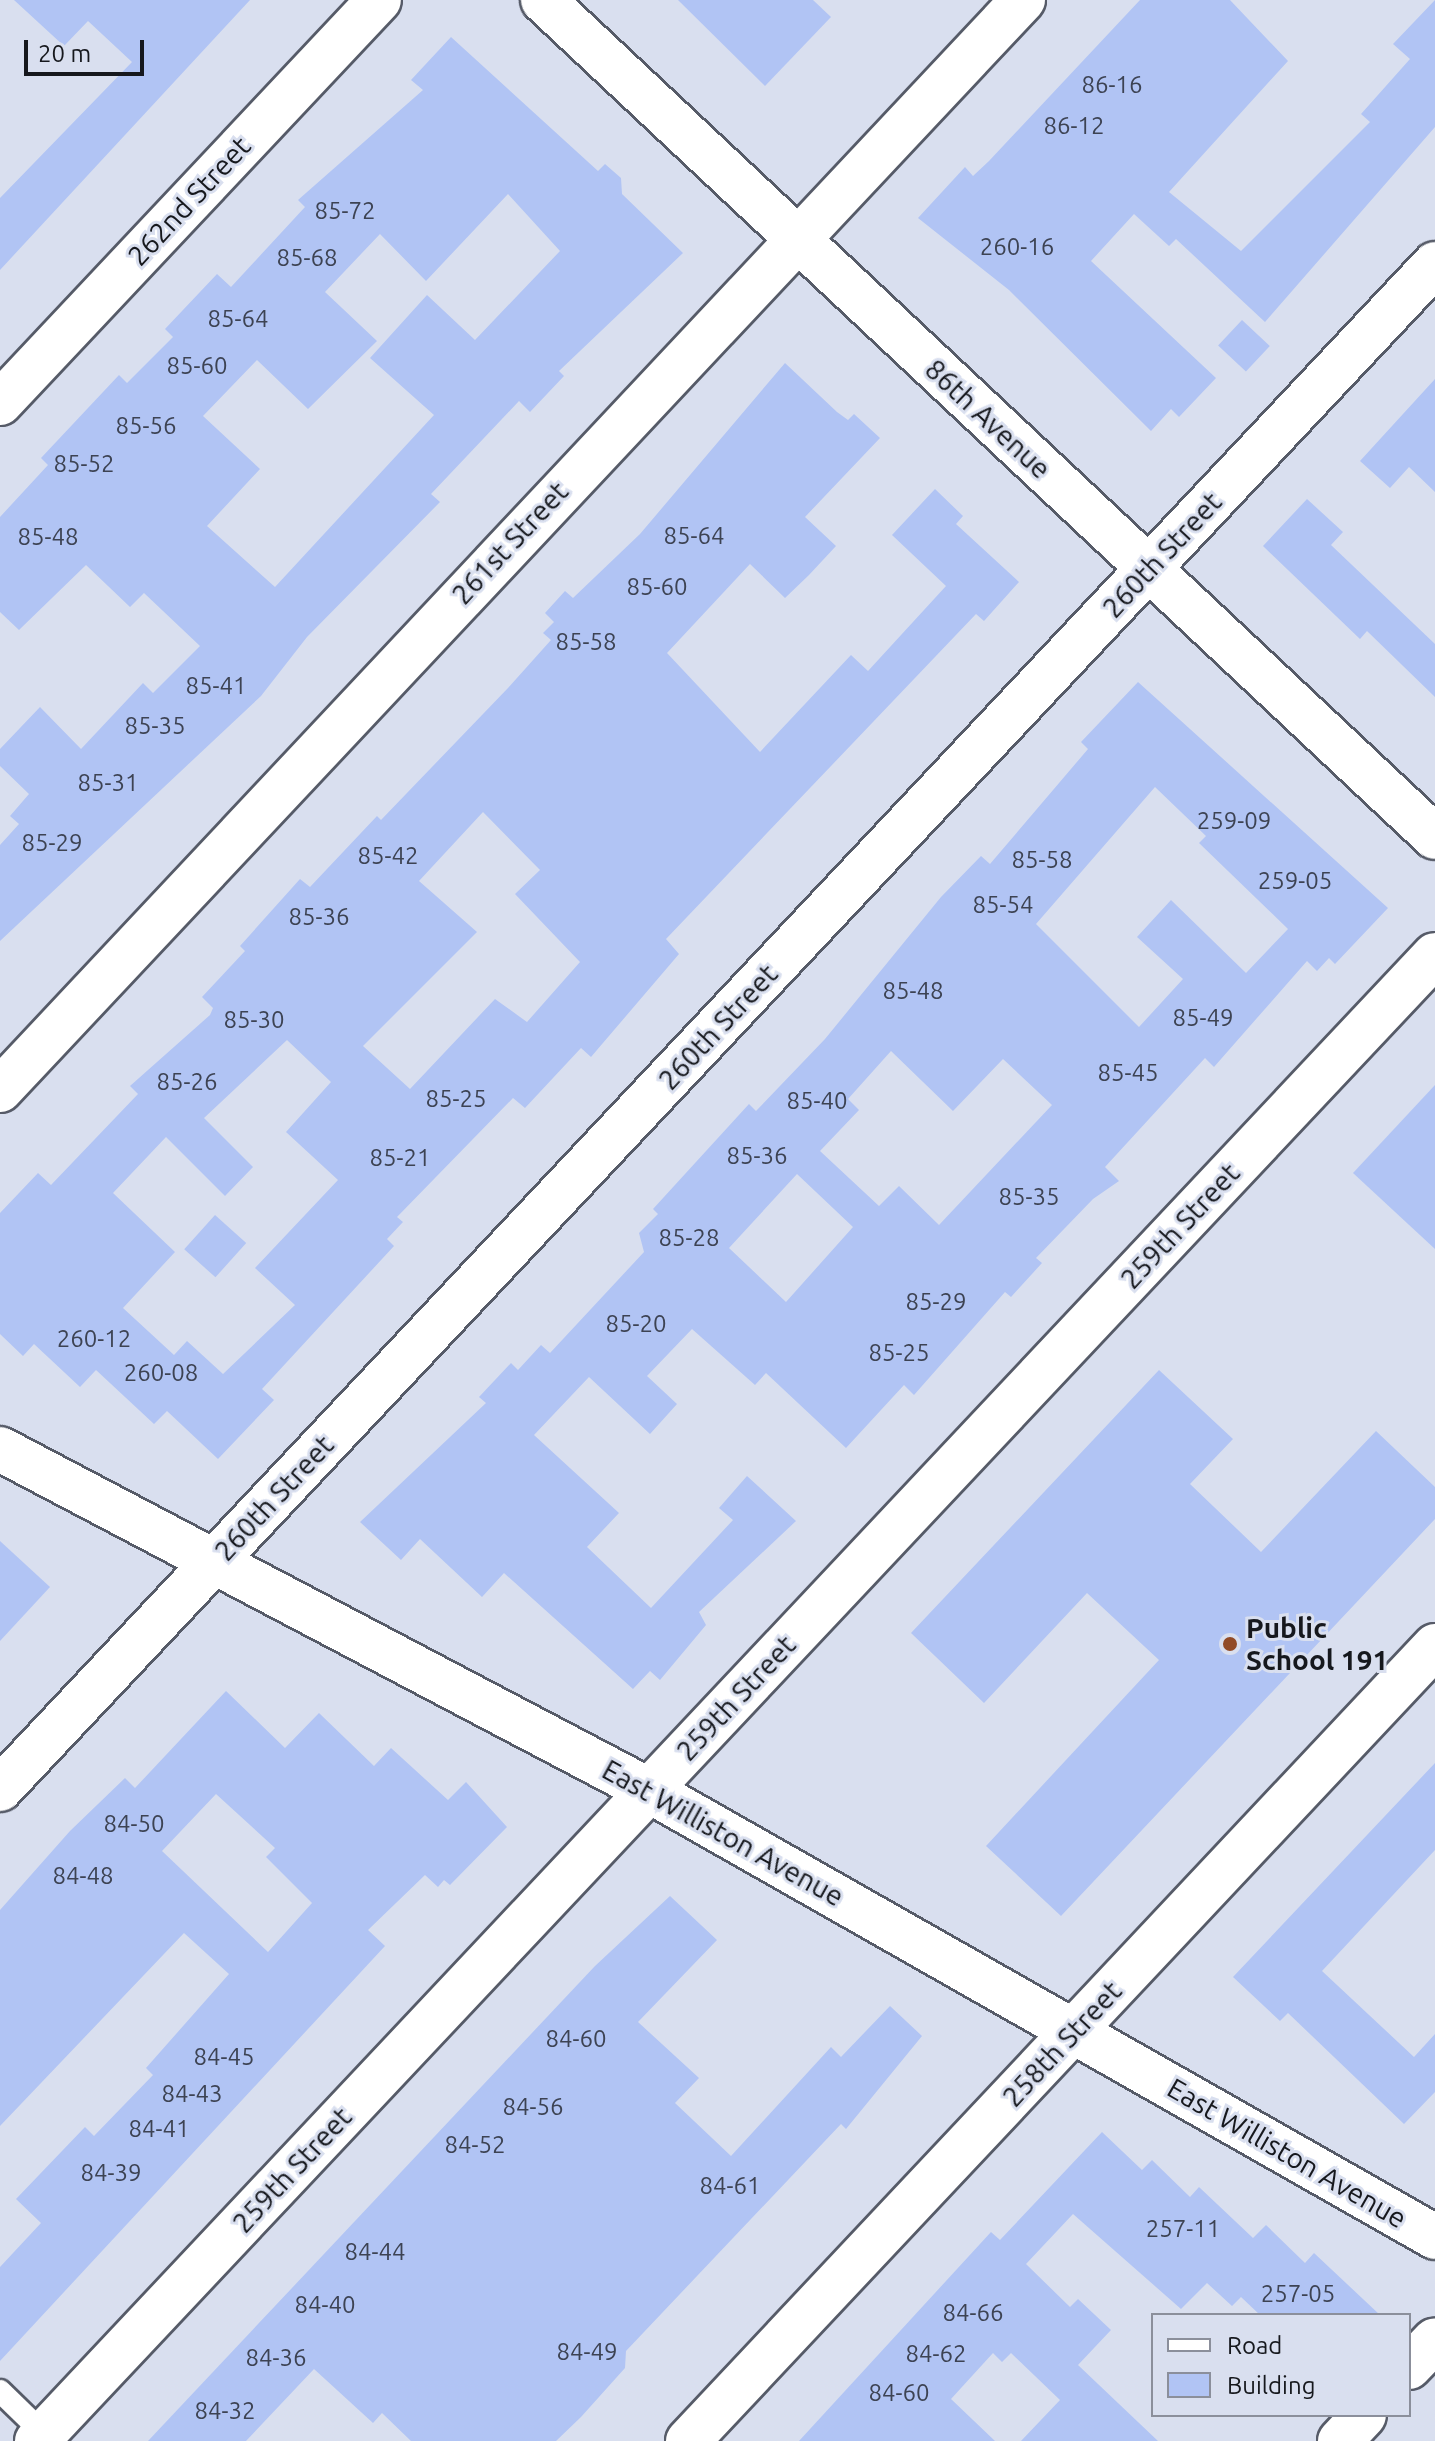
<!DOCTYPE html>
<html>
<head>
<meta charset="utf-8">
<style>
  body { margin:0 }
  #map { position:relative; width:1435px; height:2441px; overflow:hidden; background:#d9dfef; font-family:Ubuntu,sans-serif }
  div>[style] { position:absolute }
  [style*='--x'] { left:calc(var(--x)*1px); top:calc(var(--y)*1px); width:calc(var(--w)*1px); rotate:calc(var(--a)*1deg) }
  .building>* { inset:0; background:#b1c4f4; transform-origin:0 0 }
  .roads { filter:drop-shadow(2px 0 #565b68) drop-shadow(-2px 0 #565b68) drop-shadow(0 2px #565b68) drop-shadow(0 -2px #565b68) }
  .lane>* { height:22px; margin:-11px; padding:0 11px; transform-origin:11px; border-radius:11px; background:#fff }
  .street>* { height:44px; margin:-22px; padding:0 22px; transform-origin:22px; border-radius:22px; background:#fff }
  .dots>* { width:22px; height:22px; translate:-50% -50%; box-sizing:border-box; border:4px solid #d9dfef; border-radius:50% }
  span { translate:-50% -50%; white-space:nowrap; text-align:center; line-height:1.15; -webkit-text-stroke:6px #d9dfef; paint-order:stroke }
  .number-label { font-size:24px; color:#3d4353 }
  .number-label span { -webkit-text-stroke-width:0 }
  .street-label { font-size:28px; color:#16181d }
  .poi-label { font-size:28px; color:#16181d; font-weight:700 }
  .left { translate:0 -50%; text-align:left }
  .legend { position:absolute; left:1151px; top:2313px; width:260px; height:104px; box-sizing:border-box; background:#d9dfef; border:2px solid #8b8f9b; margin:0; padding:10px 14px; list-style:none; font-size:24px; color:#16181d }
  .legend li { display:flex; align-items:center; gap:16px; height:40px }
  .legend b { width:40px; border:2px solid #8b8f9b }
  .scale { position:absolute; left:24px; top:40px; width:120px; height:36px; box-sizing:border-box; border:4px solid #16181d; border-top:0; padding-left:10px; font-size:24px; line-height:28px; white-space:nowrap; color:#16181d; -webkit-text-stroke:6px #d9dfef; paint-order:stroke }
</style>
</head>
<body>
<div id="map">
  <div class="building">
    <i style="clip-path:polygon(14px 0,250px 0,0 270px,0 198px,132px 62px,88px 21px,64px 46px)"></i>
    <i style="clip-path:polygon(678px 0,813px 0,831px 17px,765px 86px)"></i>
    <i style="clip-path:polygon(1140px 0,1230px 0,1288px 61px,1169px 192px,1241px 251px,1370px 122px,1361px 114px,1410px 59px,1393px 44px,1435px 0,1435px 127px,1265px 322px,1176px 239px,1169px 246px,1134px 214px,1091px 261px,1216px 378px,1179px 417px,1171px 409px,1151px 431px,1009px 290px,918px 218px,965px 167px,973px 176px,989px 161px)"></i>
    <i style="clip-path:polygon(evenodd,451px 37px,598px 171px,605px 164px,621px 178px,622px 194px,683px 253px,559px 371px,564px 376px,530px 412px,519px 401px,431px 494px,440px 502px,307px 637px,261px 696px,0 941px,0 845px,19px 824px,10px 816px,29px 794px,0 766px,0 749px,40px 707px,81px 749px,143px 683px,153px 693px,200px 646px,144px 593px,130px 607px,86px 565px,19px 630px,0 612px,0 517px,48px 465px,41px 458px,119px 375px,127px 383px,173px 337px,165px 329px,217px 274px,231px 287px,305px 207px,298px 200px,423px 90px,411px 80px,451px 37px,508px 194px,560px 251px,475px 340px,427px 295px,370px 358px,434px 415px,275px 587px,207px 526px,260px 469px,203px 416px,257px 360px,308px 409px,377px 341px,325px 292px,380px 234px,426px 281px,508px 194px)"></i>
    <i style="left:1242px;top:320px;width:38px;height:35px;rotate:43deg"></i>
    <i style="clip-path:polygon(evenodd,785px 363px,837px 412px,848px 420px,854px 414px,880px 438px,805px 517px,836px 546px,809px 575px,785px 598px,750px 564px,667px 653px,760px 752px,851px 655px,868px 671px,946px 586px,892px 535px,935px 489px,963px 516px,956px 524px,1019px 582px,984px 621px,976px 614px,666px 939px,679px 954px,591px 1057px,581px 1048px,525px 1108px,513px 1098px,397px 1217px,403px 1222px,387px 1239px,394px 1246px,262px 1389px,274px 1400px,218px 1459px,167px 1411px,154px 1424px,96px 1370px,80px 1387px,34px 1344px,23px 1356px,0 1334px,0 1213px,38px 1173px,51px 1185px,138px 1094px,130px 1086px,210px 1015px,213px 1008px,202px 997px,245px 951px,240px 946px,300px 879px,310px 887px,377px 816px,381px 820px,508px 688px,551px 640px,543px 633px,554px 622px,545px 613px,565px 591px,573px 598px,640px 534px,785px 363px,483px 812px,540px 870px,515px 894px,580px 962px,527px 1022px,495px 999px,410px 1089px,363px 1046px,477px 932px,419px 881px,483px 812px,785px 363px,287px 1040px,331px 1082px,286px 1132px,338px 1180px,255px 1268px,295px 1305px,223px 1374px,187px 1341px,174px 1355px,123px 1308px,175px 1252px,113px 1193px,166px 1137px,225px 1196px,253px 1167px,204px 1118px,287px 1040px)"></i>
    <i style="clip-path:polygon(1435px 379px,1435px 492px,1409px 467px,1390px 488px,1360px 461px)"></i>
    <i style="clip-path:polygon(1307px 499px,1343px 532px,1331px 545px,1435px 644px,1435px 697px,1367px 631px,1360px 639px,1263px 546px)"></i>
    <i style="clip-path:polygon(evenodd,1138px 682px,1388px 908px,1335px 964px,1329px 958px,1317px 971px,1307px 961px,1214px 1067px,1205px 1058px,1105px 1167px,1119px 1181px,1093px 1199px,1036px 1258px,1042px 1263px,1011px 1297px,1005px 1292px,914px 1395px,904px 1385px,846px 1448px,766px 1373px,755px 1385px,692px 1329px,647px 1376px,677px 1404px,650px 1434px,589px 1377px,534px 1435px,619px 1513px,587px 1547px,651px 1608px,733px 1520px,719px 1508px,747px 1476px,796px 1521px,699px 1612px,706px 1625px,660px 1680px,650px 1671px,633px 1689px,504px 1573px,482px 1597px,420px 1539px,401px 1560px,360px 1522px,486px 1403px,479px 1397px,511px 1363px,518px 1370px,541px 1345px,550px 1353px,644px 1252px,639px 1233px,658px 1214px,653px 1209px,749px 1104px,756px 1111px,825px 1039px,941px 897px,981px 856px,990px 864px,1088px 749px,1081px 742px,1138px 682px,1155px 787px,1206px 836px,1199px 843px,1288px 929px,1246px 973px,1171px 900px,1137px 937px,1183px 979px,1139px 1027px,1036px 924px,1155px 787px,1138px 682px,891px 1051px,953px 1111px,1003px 1059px,1052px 1105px,939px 1225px,899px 1186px,879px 1206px,820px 1151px,859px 1110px,848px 1099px,891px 1051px,1138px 682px,797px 1174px,853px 1227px,786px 1302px,729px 1248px,797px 1174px)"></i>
    <i style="clip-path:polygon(1435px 1085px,1435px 1249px,1353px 1173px)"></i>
    <i style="left:215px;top:1215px;width:42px;height:46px;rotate:42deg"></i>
    <i style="clip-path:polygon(1159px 1370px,1233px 1439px,1190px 1484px,1261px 1552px,1376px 1431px,1435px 1487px,1435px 1519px,1061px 1916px,986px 1846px,1159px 1660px,1087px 1593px,984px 1703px,911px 1633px)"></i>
    <i style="clip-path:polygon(0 1541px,50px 1587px,0 1641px)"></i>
    <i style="clip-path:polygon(evenodd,226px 1691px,285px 1748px,319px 1713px,374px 1766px,391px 1748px,448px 1800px,466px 1782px,507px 1827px,450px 1885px,444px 1880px,438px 1887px,425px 1875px,368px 1930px,385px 1946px,0 2361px,0 2267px,41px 2223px,16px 2199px,85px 2127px,94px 2136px,153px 2075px,146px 2068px,229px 1974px,184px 1933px,0 2126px,0 1910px,70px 1831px,125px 1778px,135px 1788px,226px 1691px,216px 1794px,275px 1848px,266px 1857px,312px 1903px,268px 1952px,162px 1851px,216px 1794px)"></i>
    <i style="clip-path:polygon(1435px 1763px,1435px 1850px,1322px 1971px,1414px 2057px,1435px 2034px,1435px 2092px,1404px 2124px,1288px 2013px,1280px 2021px,1233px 1977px)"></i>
    <i style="clip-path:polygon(670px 1896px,717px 1940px,638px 2022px,699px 2078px,675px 2103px,731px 2156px,831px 2047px,841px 2057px,890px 2006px,922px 2036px,846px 2129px,841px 2124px,626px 2351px,625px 2368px,581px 2417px,556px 2441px,411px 2441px,382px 2413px,373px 2423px,314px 2369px,246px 2441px,148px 2441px,595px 1966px)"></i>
    <i style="clip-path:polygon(1102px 2132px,1142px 2170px,1152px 2160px,1190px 2197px,1199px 2187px,1253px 2238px,1266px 2225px,1305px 2263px,1314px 2253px,1380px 2315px,1260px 2315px,1241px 2297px,1232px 2306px,1207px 2283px,1181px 2309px,1073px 2214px,1026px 2264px,1070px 2307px,1078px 2299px,1111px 2330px,1078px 2365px,1158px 2441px,1021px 2441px,1060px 2400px,1011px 2353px,1002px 2362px,993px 2353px,951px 2399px,995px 2441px,799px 2441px,991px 2232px,1000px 2240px)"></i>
  </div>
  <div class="roads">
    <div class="lane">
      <i style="--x:0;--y:2391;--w:62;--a:44.3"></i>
    </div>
    <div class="street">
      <i style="--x:543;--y:0;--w:1223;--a:43.18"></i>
      <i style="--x:0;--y:403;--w:553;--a:-46.76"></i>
      <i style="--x:0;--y:1090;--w:1495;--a:-46.82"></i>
      <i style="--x:0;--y:1449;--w:734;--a:27.75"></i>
      <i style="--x:650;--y:1791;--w:903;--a:29.6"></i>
      <i style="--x:0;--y:1789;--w:2094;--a:-46.74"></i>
      <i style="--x:1409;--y:2367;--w:37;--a:-46"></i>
      <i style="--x:37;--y:2441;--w:2040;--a:-46.75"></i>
      <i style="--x:688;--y:2441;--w:1091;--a:-46.78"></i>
      <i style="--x:1340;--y:2441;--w:35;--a:-47"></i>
    </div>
  </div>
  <div class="dots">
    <i style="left:1230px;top:1644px;background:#924b26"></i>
  </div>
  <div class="number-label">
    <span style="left:1112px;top:85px">86-16</span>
    <span style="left:1074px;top:126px">86-12</span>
    <span style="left:345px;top:211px">85-72</span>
    <span style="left:1017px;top:247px">260-16</span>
    <span style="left:307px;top:258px">85-68</span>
    <span style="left:238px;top:319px">85-64</span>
    <span style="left:197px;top:366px">85-60</span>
    <span style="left:146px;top:426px">85-56</span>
    <span style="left:84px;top:464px">85-52</span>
    <span style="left:694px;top:536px">85-64</span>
    <span style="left:48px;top:537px">85-48</span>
    <span style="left:657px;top:587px">85-60</span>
    <span style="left:586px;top:642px">85-58</span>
    <span style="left:216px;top:686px">85-41</span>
    <span style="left:155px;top:726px">85-35</span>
    <span style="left:108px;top:783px">85-31</span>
    <span style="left:1234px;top:821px">259-09</span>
    <span style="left:52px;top:843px">85-29</span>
    <span style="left:388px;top:856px">85-42</span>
    <span style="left:1042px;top:860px">85-58</span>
    <span style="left:1295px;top:881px">259-05</span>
    <span style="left:1003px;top:905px">85-54</span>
    <span style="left:319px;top:917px">85-36</span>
    <span style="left:913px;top:991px">85-48</span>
    <span style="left:1203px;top:1018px">85-49</span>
    <span style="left:254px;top:1020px">85-30</span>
    <span style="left:1128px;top:1073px">85-45</span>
    <span style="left:187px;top:1082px">85-26</span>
    <span style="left:456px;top:1099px">85-25</span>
    <span style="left:817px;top:1101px">85-40</span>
    <span style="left:757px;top:1156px">85-36</span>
    <span style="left:400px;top:1158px">85-21</span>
    <span style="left:1029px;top:1197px">85-35</span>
    <span style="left:689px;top:1238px">85-28</span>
    <span style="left:936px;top:1302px">85-29</span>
    <span style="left:636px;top:1324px">85-20</span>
    <span style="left:94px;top:1339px">260-12</span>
    <span style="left:899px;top:1353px">85-25</span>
    <span style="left:161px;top:1373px">260-08</span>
    <span style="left:134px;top:1824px">84-50</span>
    <span style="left:83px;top:1876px">84-48</span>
    <span style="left:576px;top:2039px">84-60</span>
    <span style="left:224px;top:2057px">84-45</span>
    <span style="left:192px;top:2094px">84-43</span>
    <span style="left:533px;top:2107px">84-56</span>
    <span style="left:159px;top:2129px">84-41</span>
    <span style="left:475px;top:2145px">84-52</span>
    <span style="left:111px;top:2173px">84-39</span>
    <span style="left:730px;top:2186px">84-61</span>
    <span style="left:1183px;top:2229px">257-11</span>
    <span style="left:375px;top:2252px">84-44</span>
    <span style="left:1298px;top:2294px">257-05</span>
    <span style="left:325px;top:2305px">84-40</span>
    <span style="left:973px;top:2313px">84-66</span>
    <span style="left:587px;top:2352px">84-49</span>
    <span style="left:936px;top:2354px">84-62</span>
    <span style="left:276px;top:2358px">84-36</span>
    <span style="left:899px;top:2393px">84-60</span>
    <span style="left:225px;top:2411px">84-32</span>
  </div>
  <div class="street-label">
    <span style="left:189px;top:201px;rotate:-47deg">262nd Street</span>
    <span style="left:988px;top:419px;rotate:43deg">86th Avenue</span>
    <span style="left:510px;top:543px;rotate:-47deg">261st Street</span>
    <span style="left:1162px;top:555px;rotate:-47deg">260th Street</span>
    <span style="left:718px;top:1027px;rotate:-47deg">260th Street</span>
    <span style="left:1180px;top:1226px;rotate:-47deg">259th Street</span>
    <span style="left:274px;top:1498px;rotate:-47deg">260th Street</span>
    <span style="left:736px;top:1698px;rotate:-47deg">259th Street</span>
    <span style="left:723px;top:1833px;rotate:29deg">East Williston Avenue</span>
    <span style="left:1062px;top:2044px;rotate:-47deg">258th Street</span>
    <span style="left:1287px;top:2153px;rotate:30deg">East Williston Avenue</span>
    <span style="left:292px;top:2170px;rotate:-47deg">259th Street</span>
  </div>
  <div class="poi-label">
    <span class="left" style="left:1246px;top:1644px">Public<br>School 191</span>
  </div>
  <ul class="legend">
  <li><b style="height:10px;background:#fff"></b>Road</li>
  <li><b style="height:22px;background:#b1c4f4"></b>Building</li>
  </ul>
  <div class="scale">20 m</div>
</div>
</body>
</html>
